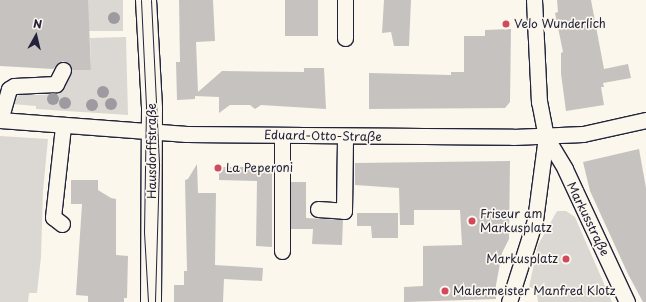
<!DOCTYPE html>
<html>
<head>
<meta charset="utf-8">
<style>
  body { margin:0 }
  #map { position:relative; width:646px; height:302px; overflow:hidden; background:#fbf7ec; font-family:"Playpen Sans",sans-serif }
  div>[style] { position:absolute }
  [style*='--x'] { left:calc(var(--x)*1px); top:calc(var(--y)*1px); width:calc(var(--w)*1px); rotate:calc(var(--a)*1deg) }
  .green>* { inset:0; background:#dbd8d3; transform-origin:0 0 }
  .building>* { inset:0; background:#c6c2c0; transform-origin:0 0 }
  .roads { filter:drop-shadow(1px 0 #22223b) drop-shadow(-1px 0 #22223b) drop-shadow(0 1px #22223b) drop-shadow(0 -1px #22223b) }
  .minor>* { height:15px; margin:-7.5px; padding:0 7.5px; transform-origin:7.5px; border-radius:7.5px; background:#fbf7ec }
  .major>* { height:20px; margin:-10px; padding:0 10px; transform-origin:10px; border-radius:10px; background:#fbf7ec }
  .tram>* { height:1px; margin:-0.5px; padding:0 0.5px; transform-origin:0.5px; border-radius:0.5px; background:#22223b }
  .trees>* { width:12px; height:12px; margin:-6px; border-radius:50%; background:#9d9ba0 }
  .dots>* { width:11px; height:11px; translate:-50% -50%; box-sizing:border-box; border:2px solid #fbf7ec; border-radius:50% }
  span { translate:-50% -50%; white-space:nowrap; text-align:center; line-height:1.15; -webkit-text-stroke:3.5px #fbf7ec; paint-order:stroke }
  .poi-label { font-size:12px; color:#22223b }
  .left { translate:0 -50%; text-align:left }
  .right { translate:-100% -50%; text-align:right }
  .street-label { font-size:12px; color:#22223b }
  .north { position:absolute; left:16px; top:16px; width:40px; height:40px; -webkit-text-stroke:3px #fbf7ec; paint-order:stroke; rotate:8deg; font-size:11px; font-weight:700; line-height:16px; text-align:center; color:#22223b }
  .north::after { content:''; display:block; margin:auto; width:14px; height:18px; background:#22223b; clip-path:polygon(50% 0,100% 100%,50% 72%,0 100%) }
</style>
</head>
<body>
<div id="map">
  <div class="green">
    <i style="left:88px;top:0;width:35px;height:31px"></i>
    <i style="clip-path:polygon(126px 37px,128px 115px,36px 109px,36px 106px,12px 104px,19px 95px,45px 95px,57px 91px,66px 82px,69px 70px,91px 70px,90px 38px)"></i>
    <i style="clip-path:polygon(0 136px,48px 139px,43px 191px,41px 257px,37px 293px,29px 293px,28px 302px,0 302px)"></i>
    <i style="clip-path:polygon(557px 211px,566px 211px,575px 217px,612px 302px,538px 302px,536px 289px,529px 287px,538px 245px)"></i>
  </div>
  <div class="building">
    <i style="clip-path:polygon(0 0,88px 0,91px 70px,72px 70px,70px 65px,63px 61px,53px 69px,0 66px)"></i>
    <i style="clip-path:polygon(179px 0,213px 0,215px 41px,196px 42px,198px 92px,222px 71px,304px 72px,304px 68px,324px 68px,326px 109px,261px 105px,255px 109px,250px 105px,230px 105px,219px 113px,219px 97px,195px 96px,195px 99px,177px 100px,176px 62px,180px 62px)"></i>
    <i style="left:285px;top:0;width:33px;height:36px"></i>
    <i style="clip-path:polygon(384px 0,411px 0,409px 46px,394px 46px,391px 32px,382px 33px)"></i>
    <i style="clip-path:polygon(557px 0,591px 0,604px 69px,628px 64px,631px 78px,603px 83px,604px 87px,601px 87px,604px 105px,566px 111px,561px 74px,561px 53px,563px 52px,555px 13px,558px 12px)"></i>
    <i style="clip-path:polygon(511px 29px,510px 102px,505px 108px,369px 109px,369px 73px,451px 75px,451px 72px,464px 72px,464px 36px,485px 36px,485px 30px)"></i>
    <i style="clip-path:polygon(639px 149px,646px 188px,646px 302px,643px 302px,628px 274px,590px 191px,583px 162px)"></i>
    <i style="clip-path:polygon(510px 161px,509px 239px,502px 253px,496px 285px,496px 299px,404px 302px,404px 287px,423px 286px,423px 246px,462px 245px,460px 210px,414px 210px,414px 225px,400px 225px,399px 188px,355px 185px,355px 163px)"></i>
    <i style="clip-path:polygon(197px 164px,198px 193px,216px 193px,215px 265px,263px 268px,262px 281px,224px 279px,223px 302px,174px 302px,174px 285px,184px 285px,184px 271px,187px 271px,185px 180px,188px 179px)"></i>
    <i style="clip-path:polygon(219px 167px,272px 167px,272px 247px,256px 246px,257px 181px,219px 180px)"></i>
    <i style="clip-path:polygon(71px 180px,98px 180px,98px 190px,111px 198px,116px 199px,116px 255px,128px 256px,127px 298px,124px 298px,124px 302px,88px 302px,88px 296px,76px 295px,82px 204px,71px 204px)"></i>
    <i style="clip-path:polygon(291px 182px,306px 182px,306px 218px,343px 220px,342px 245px,312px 244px,313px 229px,291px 229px)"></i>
    <i style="clip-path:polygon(357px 213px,398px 213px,398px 238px,372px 238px,371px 226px,357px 226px)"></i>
  </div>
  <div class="roads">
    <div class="minor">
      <i style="--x:345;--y:0;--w:38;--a:90"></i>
      <i style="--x:63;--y:70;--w:16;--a:117"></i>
      <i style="--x:56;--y:84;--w:42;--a:177.3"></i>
      <i style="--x:14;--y:86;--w:6;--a:149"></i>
      <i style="--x:9;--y:89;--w:32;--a:106"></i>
      <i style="--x:0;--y:120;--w:187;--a:4.3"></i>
      <i style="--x:186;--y:134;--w:327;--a:0.5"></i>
      <i style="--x:513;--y:137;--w:70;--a:-2.5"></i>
      <i style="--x:583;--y:134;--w:65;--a:-12.5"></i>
      <i style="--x:282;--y:136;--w:115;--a:90"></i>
      <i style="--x:546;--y:137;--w:37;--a:59"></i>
      <i style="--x:565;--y:169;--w:147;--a:65"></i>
      <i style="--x:318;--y:209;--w:26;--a:4"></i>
      <i style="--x:344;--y:211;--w:75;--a:-89.2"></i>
      <i style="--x:62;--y:224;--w:11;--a:-142"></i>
      <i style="--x:53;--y:217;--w:92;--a:-83.7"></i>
      <i style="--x:509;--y:302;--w:86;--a:-72.4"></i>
      <i style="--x:535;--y:220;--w:84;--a:-82.5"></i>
      <i style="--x:546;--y:137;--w:36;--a:-101"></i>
      <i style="--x:539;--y:102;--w:102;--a:-92.8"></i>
    </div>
    <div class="major">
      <i style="--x:146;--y:0;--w:109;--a:86.8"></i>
      <i style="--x:152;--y:109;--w:193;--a:90.3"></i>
    </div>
  </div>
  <div class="tram">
    <i style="--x:141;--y:0;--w:106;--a:87.3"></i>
    <i style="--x:146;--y:106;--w:126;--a:90.9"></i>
    <i style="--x:144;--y:232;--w:70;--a:86.7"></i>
    <i style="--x:151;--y:0;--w:166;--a:87.2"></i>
    <i style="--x:159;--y:166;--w:136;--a:91.7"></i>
  </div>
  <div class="trees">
    <i style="left:114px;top:18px"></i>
    <i style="left:103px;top:92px"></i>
    <i style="left:53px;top:99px"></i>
    <i style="left:65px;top:103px"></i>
    <i style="left:111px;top:104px"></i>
    <i style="left:92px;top:105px"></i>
  </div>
  <div class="dots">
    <i style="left:506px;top:24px;background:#d1495b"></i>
    <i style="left:218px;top:168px;background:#d1495b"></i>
    <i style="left:472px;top:221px;background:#d1495b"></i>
    <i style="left:566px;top:259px;background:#d1495b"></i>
    <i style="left:445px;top:291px;background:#d1495b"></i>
  </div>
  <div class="poi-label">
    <span class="left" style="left:514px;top:24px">Velo Wunderlich</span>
    <span class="left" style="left:226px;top:168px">La Peperoni</span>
    <span class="left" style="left:480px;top:221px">Friseur am<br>Markusplatz</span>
    <span class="right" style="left:558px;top:259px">Markusplatz</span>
    <span class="left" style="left:453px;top:291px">Malermeister Manfred Klotz</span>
  </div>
  <div class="street-label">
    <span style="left:323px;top:136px;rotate:1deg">Eduard-Otto-Straße</span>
    <span style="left:152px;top:151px;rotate:-90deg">Hausdorffstraße</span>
    <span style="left:588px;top:219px;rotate:64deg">Markusstraße</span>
  </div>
  <div class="north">N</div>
</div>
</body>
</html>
